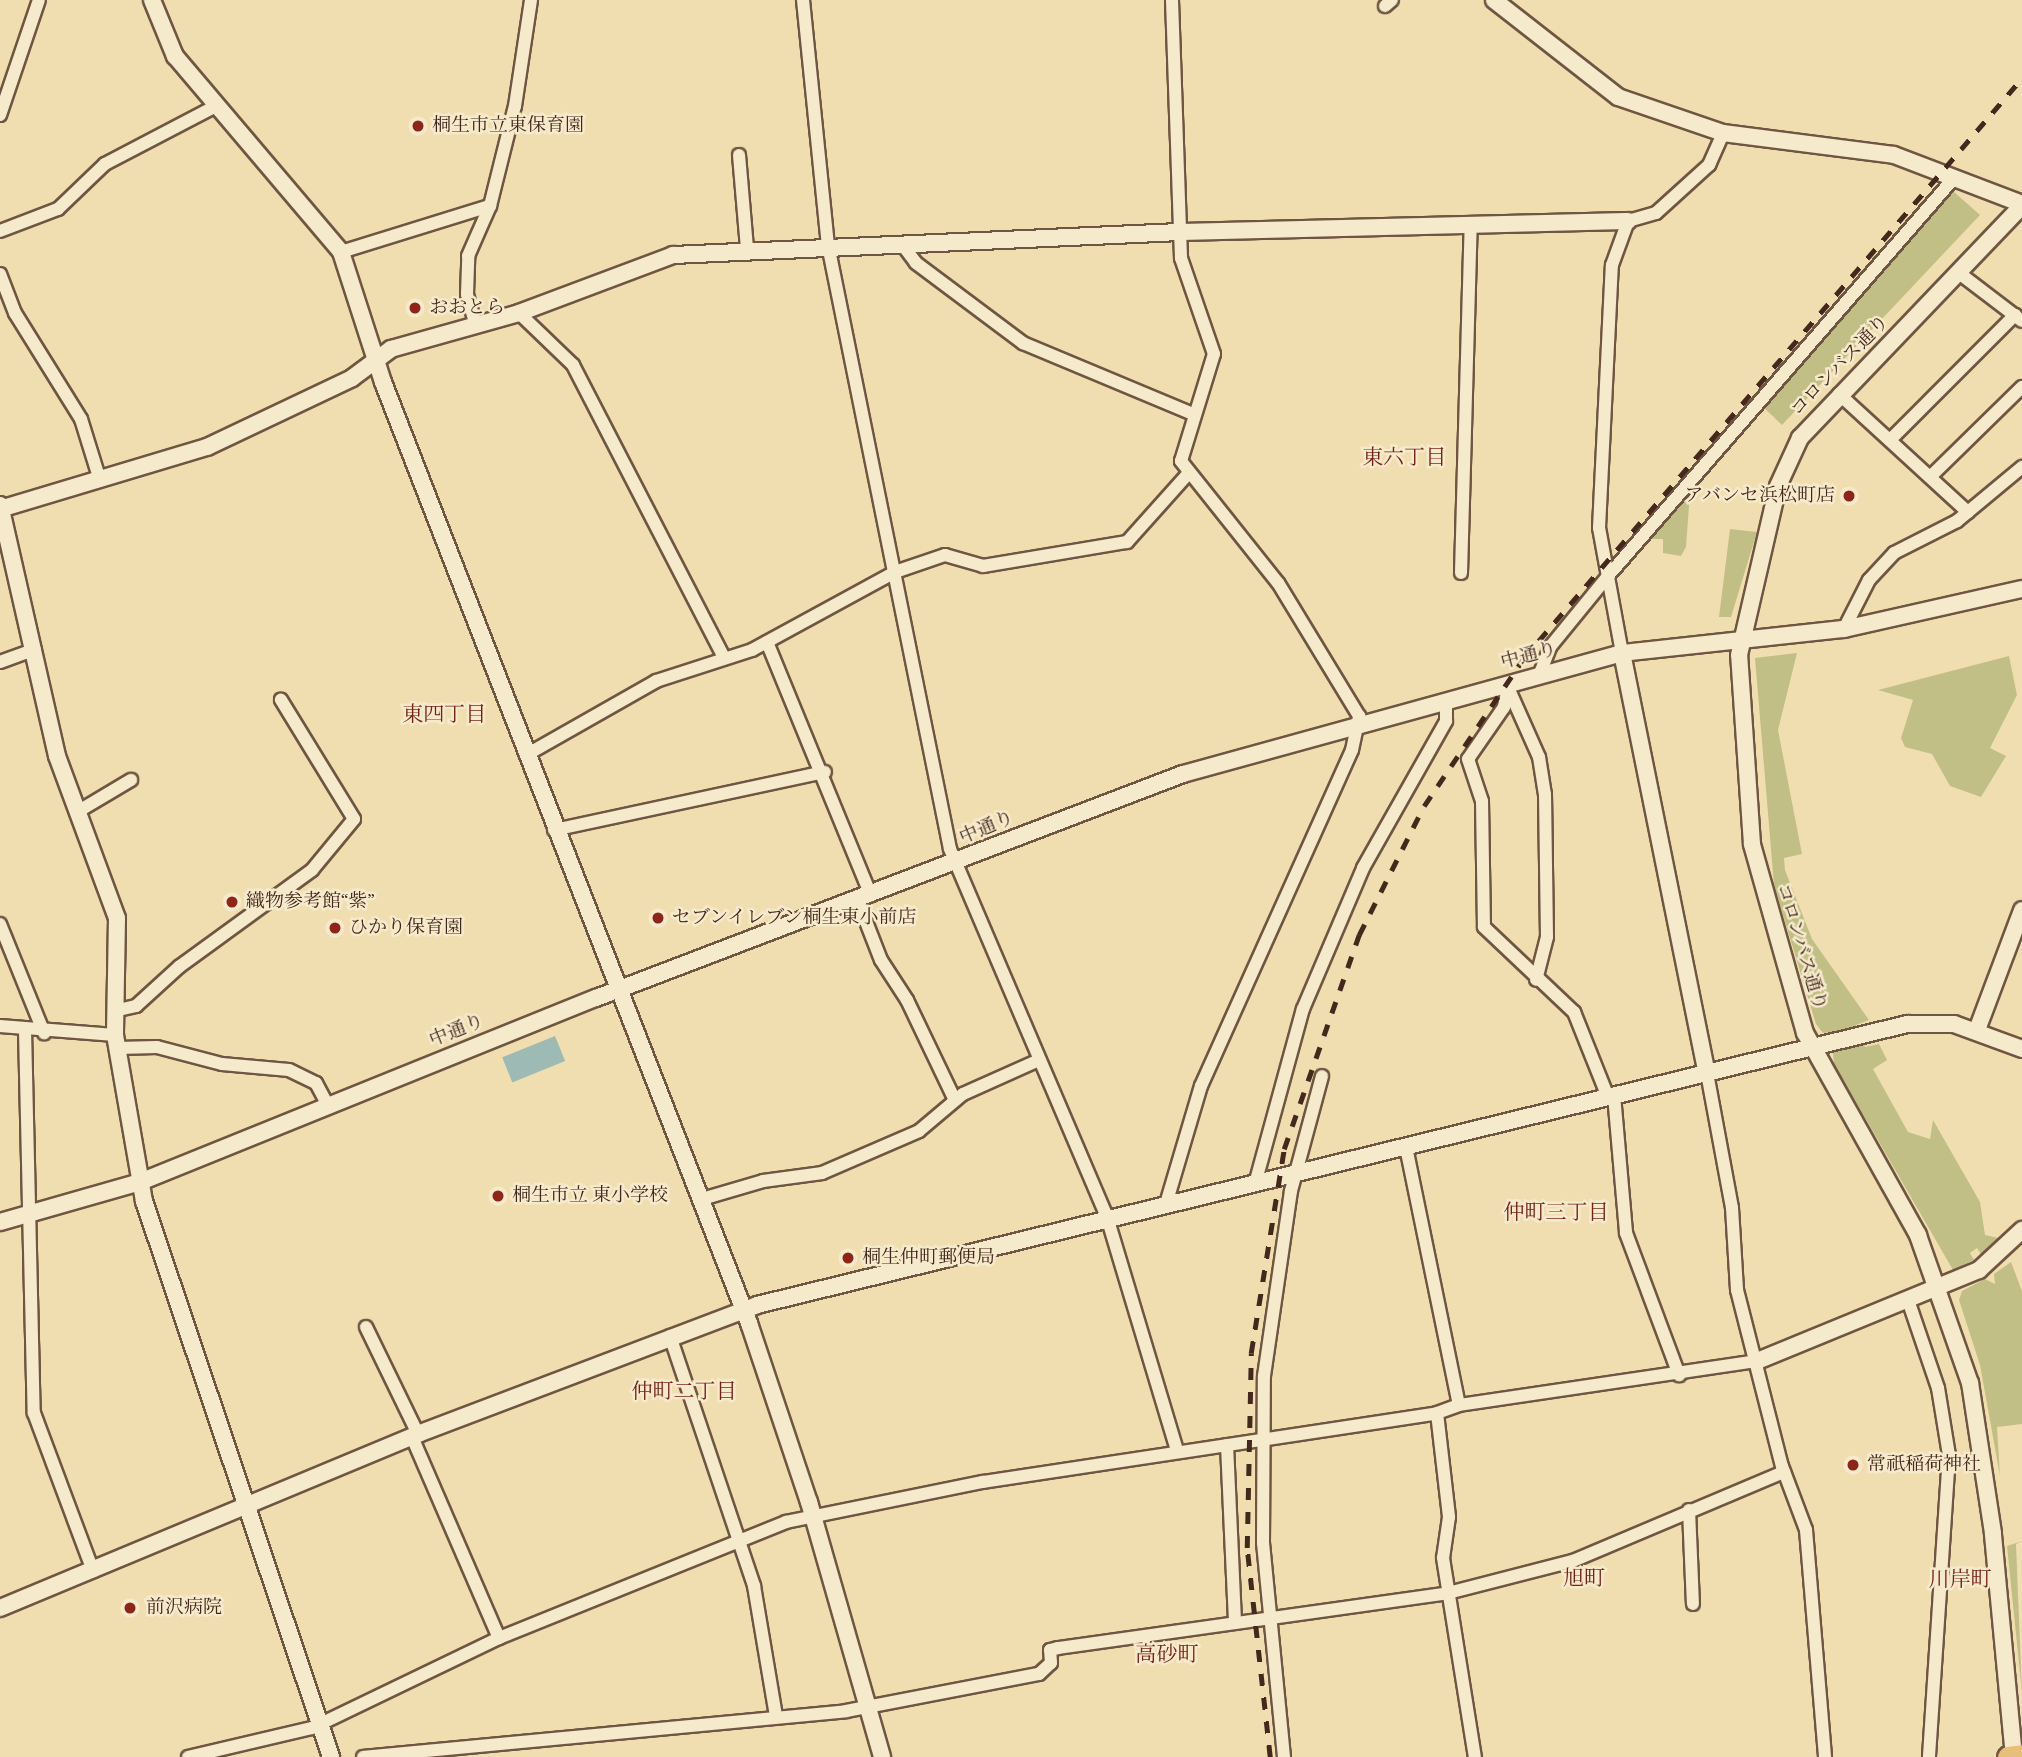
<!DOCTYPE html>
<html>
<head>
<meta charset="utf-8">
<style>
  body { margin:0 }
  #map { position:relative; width:2022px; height:1757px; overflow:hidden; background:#f1deb0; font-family:"IM FELL French Canon","Noto Serif JP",serif }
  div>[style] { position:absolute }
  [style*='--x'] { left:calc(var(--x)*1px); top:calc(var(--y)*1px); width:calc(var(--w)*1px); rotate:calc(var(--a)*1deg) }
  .green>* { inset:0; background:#c2bf86 }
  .water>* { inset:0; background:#9ebab5; transform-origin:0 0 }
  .roads { filter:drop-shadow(2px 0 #6f5642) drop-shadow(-2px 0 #6f5642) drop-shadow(0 2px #6f5642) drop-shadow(0 -2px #6f5642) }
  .minor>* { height:12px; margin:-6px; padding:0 6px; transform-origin:6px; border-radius:6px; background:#f6eacc }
  .tertiary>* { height:16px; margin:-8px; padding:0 8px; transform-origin:8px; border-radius:8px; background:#f6eacc }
  .primary>* { height:21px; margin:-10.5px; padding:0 10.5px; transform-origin:10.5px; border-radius:10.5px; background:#e8bf78 }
  .rail>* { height:4.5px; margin-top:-2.25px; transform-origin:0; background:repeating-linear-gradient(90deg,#44281d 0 12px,transparent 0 24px) }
  .dots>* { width:19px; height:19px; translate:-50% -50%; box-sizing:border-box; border:4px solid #f6eacc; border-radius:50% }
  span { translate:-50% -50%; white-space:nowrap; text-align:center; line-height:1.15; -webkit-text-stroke:5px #f6eacc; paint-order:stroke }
  .poi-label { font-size:19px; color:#44281d }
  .left { translate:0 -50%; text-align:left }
  .right { translate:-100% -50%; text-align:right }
  .street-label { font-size:19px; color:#44281d }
  .neighbourhood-label { font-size:21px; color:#7a1f14 }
</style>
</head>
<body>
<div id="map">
  <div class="green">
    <i style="clip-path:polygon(1953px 191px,1980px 215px,1782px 425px,1764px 408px)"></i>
    <i style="clip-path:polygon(1690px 492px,1686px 547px,1681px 556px,1663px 553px,1663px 539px,1649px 539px)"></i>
    <i style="clip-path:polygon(1730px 529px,1757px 532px,1731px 617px,1719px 617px)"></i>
    <i style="clip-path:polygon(1797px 653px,1778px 730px,1802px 854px,1784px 858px,1785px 870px,1812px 939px,1869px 1020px,1856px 1025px,1865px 1047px,1879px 1044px,1887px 1060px,1873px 1069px,1908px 1132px,1930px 1139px,1933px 1120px,1980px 1202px,1985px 1235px,2002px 1239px,1982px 1256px,1977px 1248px,1970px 1253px,1974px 1260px,1953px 1270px,1834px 1064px,1831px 1032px,1823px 1033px,1816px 1024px,1774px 885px,1755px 658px)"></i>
    <i style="clip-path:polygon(2009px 656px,2017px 695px,1990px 748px,2006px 756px,1981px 797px,1950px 786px,1932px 754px,1905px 747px,1901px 738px,1913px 700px,1878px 690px)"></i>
    <i style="clip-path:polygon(2011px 1262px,2022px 1291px,2022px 1424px,1997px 1427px,2000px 1476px,1980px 1365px,1959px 1300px,1962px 1291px,1985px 1279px,1995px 1284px,1994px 1274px)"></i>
    <i style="clip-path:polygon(2022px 1541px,2016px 1544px,2022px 1693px,2007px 1546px)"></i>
  </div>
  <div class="water">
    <i style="left:555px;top:1036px;width:27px;height:57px;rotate:68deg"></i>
  </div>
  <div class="roads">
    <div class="minor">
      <i style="--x:803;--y:0;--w:246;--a:84.2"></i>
      <i style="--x:828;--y:245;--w:616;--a:78.58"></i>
      <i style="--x:950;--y:849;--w:400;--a:66.9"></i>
      <i style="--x:1107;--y:1217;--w:244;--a:73.3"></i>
      <i style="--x:1385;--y:6;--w:9;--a:-41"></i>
      <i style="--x:0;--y:115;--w:121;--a:-71.3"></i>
      <i style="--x:739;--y:155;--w:94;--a:85.1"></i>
      <i style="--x:0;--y:231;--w:62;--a:-20.8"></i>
      <i style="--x:58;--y:209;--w:65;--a:-43.8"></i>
      <i style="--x:105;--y:164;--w:127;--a:-27.6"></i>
      <i style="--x:901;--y:243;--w:25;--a:53"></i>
      <i style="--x:916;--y:263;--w:134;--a:36.8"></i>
      <i style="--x:1023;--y:343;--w:184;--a:22.7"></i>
      <i style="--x:341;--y:252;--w:156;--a:-17.2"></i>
      <i style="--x:1959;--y:273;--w:79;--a:37.3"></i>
      <i style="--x:0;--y:274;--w:42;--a:69"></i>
      <i style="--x:15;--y:313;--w:125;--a:58.1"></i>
      <i style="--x:81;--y:419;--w:61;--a:72.8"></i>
      <i style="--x:519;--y:313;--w:75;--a:43.9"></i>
      <i style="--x:573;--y:365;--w:330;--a:62.7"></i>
      <i style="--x:476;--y:326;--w:33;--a:-106"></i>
      <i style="--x:467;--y:294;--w:38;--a:-88"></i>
      <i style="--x:468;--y:256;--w:55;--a:-66.3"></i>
      <i style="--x:490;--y:206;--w:103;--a:-76"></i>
      <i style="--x:515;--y:106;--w:107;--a:-81.4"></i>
      <i style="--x:1839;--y:394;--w:175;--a:42.5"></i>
      <i style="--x:1890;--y:440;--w:177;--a:-45"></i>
      <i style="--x:1930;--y:477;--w:129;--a:-44.4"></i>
      <i style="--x:1461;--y:573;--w:348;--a:-88.4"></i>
      <i style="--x:1844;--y:629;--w:55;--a:-63"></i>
      <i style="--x:1869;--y:580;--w:37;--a:-47"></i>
      <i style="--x:1894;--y:553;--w:71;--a:-26.9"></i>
      <i style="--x:1957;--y:521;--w:85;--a:-39.7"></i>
      <i style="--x:767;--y:642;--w:274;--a:67.7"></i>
      <i style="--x:1622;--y:653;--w:127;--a:-100.4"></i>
      <i style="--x:1599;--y:528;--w:263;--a:-87.2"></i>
      <i style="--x:1612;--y:265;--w:47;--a:-70"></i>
      <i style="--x:1628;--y:221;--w:29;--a:-16"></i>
      <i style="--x:1656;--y:213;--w:72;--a:-42.2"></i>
      <i style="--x:1709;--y:165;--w:35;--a:-66"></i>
      <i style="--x:0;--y:662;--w:37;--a:-20"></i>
      <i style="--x:1539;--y:676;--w:31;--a:-69"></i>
      <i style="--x:1550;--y:647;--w:92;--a:-50.8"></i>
      <i style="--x:1608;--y:576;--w:529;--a:-48.99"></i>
      <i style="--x:1509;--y:683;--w:25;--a:102"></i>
      <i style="--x:1504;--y:707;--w:63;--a:124.7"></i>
      <i style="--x:1468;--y:759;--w:44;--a:71.6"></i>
      <i style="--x:1482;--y:801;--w:126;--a:89.1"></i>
      <i style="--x:1484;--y:927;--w:124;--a:43.4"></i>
      <i style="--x:1574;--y:1012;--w:92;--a:68.2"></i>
      <i style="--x:1510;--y:692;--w:71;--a:66"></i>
      <i style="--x:1539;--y:757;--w:37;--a:81"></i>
      <i style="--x:1545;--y:794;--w:143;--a:89.2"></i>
      <i style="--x:1547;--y:937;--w:44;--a:104.3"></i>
      <i style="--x:526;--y:755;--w:150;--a:-29.6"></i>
      <i style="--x:656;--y:681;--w:101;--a:-17.9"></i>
      <i style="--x:752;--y:650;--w:163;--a:-28.6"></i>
      <i style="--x:895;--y:572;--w:53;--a:-18.8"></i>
      <i style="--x:945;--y:555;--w:40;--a:16"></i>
      <i style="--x:983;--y:566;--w:146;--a:-9.5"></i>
      <i style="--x:1127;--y:542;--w:90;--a:-48.2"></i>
      <i style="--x:77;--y:812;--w:63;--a:-30.7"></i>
      <i style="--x:554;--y:830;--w:277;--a:-12.1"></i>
      <i style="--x:858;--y:901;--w:63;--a:68.7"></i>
      <i style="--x:881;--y:960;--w:48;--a:57"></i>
      <i style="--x:907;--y:1000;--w:111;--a:64.4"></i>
      <i style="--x:0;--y:924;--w:118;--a:68"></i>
      <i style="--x:114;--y:1011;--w:23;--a:-13"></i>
      <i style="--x:136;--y:1006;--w:59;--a:-42.3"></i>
      <i style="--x:180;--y:966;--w:163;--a:-36"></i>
      <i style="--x:312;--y:870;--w:66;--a:-50.5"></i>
      <i style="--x:354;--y:819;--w:140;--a:-121.5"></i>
      <i style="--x:0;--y:1026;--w:115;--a:4.5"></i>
      <i style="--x:25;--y:1030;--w:383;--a:88.7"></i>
      <i style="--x:34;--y:1413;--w:169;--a:69.5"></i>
      <i style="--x:117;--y:1048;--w:40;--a:-1.4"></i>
      <i style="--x:157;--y:1047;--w:67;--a:14.7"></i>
      <i style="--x:222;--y:1064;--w:67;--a:5.1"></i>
      <i style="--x:289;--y:1070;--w:30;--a:26"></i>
      <i style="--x:316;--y:1083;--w:26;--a:62"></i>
      <i style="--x:1707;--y:1073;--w:137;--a:79.5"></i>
      <i style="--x:1732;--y:1208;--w:82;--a:86.5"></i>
      <i style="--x:1737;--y:1290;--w:182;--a:75.7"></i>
      <i style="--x:1782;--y:1466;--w:68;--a:69.4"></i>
      <i style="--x:1806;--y:1530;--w:228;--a:85.2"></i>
      <i style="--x:1614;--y:1095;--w:139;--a:85"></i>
      <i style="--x:1626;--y:1233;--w:152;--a:69.5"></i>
      <i style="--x:1406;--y:1147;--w:263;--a:78.4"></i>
      <i style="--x:1459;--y:1405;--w:23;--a:160"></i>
      <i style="--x:1437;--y:1413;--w:105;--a:83.4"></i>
      <i style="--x:1449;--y:1517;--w:41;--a:98.3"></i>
      <i style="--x:1443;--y:1558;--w:202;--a:80.9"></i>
      <i style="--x:1255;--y:1184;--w:181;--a:-74.7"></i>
      <i style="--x:1303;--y:1009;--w:153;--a:-66.9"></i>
      <i style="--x:1363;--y:868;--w:169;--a:-60.5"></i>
      <i style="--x:1446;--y:721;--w:20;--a:-90"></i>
      <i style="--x:702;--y:1199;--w:64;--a:-16.4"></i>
      <i style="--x:763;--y:1181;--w:60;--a:-7.7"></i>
      <i style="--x:822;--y:1173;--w:106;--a:-23.4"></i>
      <i style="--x:919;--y:1131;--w:57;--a:-40.1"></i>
      <i style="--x:963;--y:1094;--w:83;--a:-24.1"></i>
      <i style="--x:1166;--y:1204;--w:123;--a:-73.5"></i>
      <i style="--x:1201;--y:1086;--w:368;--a:-65.8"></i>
      <i style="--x:1352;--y:750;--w:35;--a:-78"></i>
      <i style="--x:1359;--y:716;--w:156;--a:-121.3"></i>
      <i style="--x:1278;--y:583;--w:156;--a:-128.5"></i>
      <i style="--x:1181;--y:461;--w:112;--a:-72.9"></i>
      <i style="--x:1214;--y:354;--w:102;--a:-109"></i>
      <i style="--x:1181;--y:258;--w:258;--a:-92"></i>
      <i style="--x:1908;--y:1300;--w:93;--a:71.2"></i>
      <i style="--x:1938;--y:1388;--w:68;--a:80.7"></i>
      <i style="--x:1949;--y:1455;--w:303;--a:93.8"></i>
      <i style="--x:366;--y:1327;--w:119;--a:64.1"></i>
      <i style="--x:670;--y:1336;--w:264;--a:71.4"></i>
      <i style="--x:754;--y:1586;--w:132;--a:80.4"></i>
      <i style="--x:1459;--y:1405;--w:301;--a:-8.4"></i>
      <i style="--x:412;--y:1437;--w:219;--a:66.6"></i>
      <i style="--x:1227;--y:1445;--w:178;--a:87.4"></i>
      <i style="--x:1689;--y:1510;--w:94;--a:87.6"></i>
      <i style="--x:188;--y:1757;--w:127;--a:-13.2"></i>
      <i style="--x:312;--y:1728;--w:208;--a:-25.7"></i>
      <i style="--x:499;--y:1638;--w:310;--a:-22"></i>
      <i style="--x:786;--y:1522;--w:201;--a:-11.5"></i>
      <i style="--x:983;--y:1482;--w:459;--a:-8.6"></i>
      <i style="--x:363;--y:1757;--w:485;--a:-5.4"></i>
      <i style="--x:846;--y:1711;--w:197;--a:-10.9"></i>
      <i style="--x:1039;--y:1674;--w:16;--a:-43"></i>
      <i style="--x:1051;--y:1663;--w:13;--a:-94"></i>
      <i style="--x:1050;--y:1650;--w:8;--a:-14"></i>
      <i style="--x:1058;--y:1648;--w:394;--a:-8"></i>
      <i style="--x:1448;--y:1593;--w:129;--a:-14.4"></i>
      <i style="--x:1573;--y:1561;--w:229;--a:-22.9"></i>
      <i style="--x:1284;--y:1757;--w:215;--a:-95.6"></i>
      <i style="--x:1263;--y:1543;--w:167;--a:-89.7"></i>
      <i style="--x:1264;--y:1376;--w:187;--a:-81.7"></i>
      <i style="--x:1291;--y:1191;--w:119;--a:-74.9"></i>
    </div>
    <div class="tertiary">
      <i style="--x:152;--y:0;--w:61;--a:67.7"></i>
      <i style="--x:175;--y:56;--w:257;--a:49.7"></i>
      <i style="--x:341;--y:252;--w:137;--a:72.1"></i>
      <i style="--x:383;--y:382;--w:1010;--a:68.75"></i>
      <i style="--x:749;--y:1323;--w:189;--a:71.5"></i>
      <i style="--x:809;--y:1502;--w:265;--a:74"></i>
      <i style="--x:1494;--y:0;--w:157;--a:38"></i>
      <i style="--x:1618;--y:97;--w:111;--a:18.9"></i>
      <i style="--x:1723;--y:133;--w:172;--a:7.3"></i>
      <i style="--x:1894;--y:155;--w:137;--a:20.9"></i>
      <i style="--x:0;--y:505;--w:257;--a:77.2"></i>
      <i style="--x:57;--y:756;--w:173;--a:69.7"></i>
      <i style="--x:117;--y:918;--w:117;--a:91"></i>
      <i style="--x:115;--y:1035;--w:169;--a:80.1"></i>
      <i style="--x:144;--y:1201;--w:587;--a:71.41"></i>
      <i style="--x:0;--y:509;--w:216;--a:-16.7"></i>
      <i style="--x:207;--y:447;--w:161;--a:-25.4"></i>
      <i style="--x:352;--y:378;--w:49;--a:-36.6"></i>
      <i style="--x:391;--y:349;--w:133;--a:-15.7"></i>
      <i style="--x:519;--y:313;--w:165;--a:-20.6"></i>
      <i style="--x:673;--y:255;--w:507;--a:-2.6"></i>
      <i style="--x:1179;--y:232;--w:449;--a:-1.4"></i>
      <i style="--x:1622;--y:653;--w:429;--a:78.6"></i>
      <i style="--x:1977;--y:1030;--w:128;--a:-69.4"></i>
      <i style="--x:0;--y:1222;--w:146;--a:-15.9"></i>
      <i style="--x:140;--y:1182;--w:492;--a:-22"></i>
      <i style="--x:596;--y:998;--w:628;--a:-20.89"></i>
      <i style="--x:1183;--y:774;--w:455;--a:-15.4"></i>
      <i style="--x:1622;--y:653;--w:223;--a:-6.2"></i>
      <i style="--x:1844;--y:629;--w:182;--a:-12.7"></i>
      <i style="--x:1757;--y:1361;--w:240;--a:-22.3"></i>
      <i style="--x:1979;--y:1270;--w:59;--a:-42.9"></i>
      <i style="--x:0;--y:1608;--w:453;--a:-22.6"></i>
      <i style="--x:418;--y:1434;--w:363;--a:-20.8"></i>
      <i style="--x:757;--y:1305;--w:1184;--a:-13.73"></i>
      <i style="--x:1907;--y:1024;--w:47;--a:0"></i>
      <i style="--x:1954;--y:1024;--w:72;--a:20.2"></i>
      <i style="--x:2014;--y:1757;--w:225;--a:-95.4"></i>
      <i style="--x:1993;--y:1533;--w:152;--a:-98.7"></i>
      <i style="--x:1970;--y:1383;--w:157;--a:-109.4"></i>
      <i style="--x:1918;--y:1235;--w:231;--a:-119.2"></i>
      <i style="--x:1805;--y:1033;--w:196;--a:-105.7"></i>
      <i style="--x:1752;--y:844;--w:189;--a:-93.9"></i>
      <i style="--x:1739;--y:655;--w:173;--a:-77"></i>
      <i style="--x:1778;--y:486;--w:53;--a:-65.4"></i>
      <i style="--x:1800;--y:438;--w:321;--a:-46.3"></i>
    </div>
    <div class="primary">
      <i style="--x:2008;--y:1757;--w:14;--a:-8"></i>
    </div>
  </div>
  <div class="rail">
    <i style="--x:1270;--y:1757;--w:210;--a:-96.3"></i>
    <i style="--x:1247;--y:1548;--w:195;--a:-88.8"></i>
    <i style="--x:1251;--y:1353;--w:207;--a:-80.8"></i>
    <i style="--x:1284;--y:1149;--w:227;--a:-70.7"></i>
    <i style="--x:1359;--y:935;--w:144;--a:-63.3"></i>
    <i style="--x:1424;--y:806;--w:177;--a:-56"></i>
    <i style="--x:1523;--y:659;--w:766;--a:-49.34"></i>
  </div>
  <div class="dots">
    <i style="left:418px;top:126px;background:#8f2418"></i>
    <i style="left:415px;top:308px;background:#8f2418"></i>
    <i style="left:1849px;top:496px;background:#8f2418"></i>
    <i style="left:232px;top:902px;background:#8f2418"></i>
    <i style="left:658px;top:918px;background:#8f2418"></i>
    <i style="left:335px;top:928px;background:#8f2418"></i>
    <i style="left:498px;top:1196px;background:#8f2418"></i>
    <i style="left:848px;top:1258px;background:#8f2418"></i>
    <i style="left:1853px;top:1465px;background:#8f2418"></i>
    <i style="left:130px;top:1608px;background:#8f2418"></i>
  </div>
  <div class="poi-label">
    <span class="left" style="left:432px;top:126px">桐生市立東保育園</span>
    <span class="left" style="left:429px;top:308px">おおとら</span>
    <span class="right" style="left:1835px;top:496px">アバンセ浜松町店</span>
    <span class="left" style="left:246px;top:902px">織物参考館“紫”</span>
    <span class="left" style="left:672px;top:918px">セブンイレブン桐生東小前店</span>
    <span class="left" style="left:349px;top:928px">ひかり保育園</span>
    <span class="left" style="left:512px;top:1196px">桐生市立 東小学校</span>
    <span class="left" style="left:862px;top:1258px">桐生仲町郵便局</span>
    <span class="left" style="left:1867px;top:1465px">常祇稲荷神社</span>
    <span class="left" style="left:146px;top:1608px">前沢病院</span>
  </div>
  <div class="street-label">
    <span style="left:1840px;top:366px;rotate:-46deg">コロンバス通り</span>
    <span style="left:1529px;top:656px;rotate:-15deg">中通り</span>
    <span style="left:987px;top:828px;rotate:-23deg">中通り</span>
    <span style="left:1801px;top:947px;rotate:73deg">コロンバス通り</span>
    <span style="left:457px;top:1031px;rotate:-22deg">中通り</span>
  </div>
  <div class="neighbourhood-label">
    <span style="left:1404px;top:457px">東六丁目</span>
    <span style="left:444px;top:714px">東四丁目</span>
    <span style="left:1556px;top:1212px">仲町三丁目</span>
    <span style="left:684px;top:1391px">仲町二丁目</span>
    <span style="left:1584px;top:1578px">旭町</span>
    <span style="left:1960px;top:1579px">川岸町</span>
    <span style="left:1167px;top:1654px">高砂町</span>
  </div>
</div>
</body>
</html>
